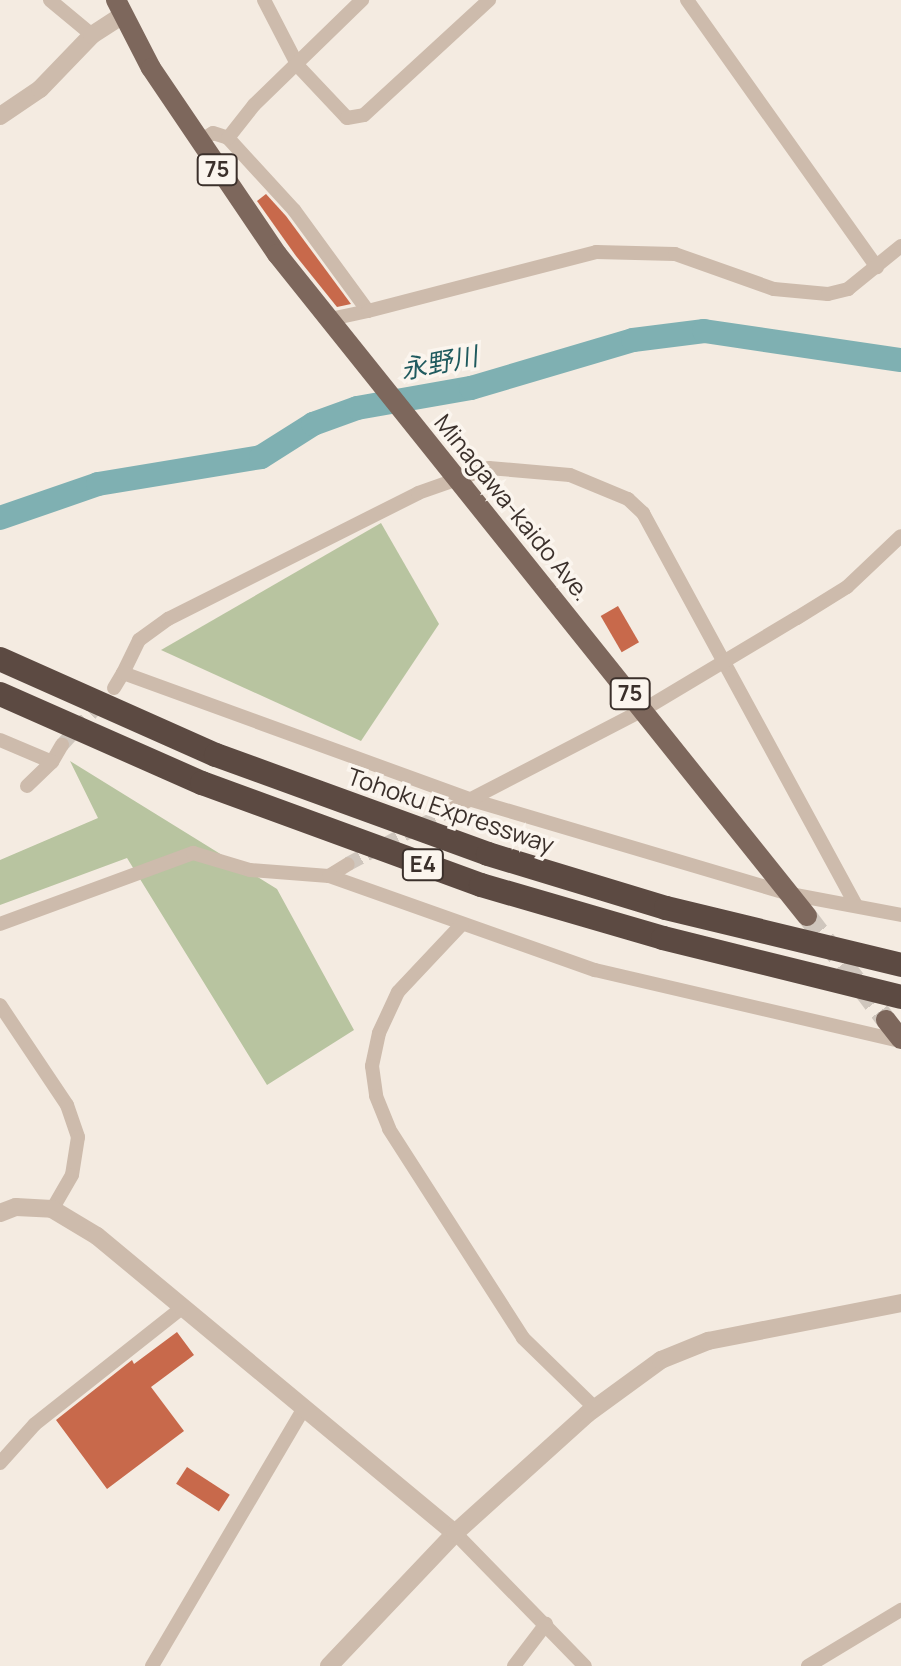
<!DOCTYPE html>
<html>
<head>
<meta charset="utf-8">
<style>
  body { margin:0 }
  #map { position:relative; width:901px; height:1666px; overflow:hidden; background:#f4ebe1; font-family:Manrope,"Noto Sans JP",sans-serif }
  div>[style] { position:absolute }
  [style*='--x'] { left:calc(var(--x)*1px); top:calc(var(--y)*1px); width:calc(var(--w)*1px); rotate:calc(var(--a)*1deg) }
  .green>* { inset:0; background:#b8c4a0 }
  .river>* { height:24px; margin:-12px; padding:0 12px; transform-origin:12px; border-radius:12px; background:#7fb0b2 }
  .building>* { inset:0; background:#c8694b; transform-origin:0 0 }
  .minor-tunnel>* { height:14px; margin-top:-7px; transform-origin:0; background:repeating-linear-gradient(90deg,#cfc6bd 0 14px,transparent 0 21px) }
  .primary-tunnel>* { height:20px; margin-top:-10px; transform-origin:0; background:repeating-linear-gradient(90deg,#cfc6bd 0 20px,transparent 0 30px) }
  .minor>* { height:14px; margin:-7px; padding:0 7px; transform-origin:7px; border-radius:7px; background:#cdbbac }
  .tertiary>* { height:18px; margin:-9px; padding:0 9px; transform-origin:9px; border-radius:9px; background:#cdbbac }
  .primary>* { height:20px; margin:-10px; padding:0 10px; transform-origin:10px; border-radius:10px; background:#7d675c }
  .motorway>* { height:24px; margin:-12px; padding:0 12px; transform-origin:12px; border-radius:12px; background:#5c4a42 }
  span { translate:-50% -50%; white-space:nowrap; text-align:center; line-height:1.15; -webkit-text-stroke:7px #fbf5ee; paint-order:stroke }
  .shield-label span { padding:2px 6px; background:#fbf5ee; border:2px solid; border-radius:6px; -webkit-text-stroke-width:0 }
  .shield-label { font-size:22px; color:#3b302b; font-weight:700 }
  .street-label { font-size:24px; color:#3b302b }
  .water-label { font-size:26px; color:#1f5a5e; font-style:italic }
</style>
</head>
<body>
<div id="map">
  <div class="green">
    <i style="clip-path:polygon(381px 523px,439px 624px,361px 741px,161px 650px)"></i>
    <i style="clip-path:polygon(70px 761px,277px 889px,354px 1030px,267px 1085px,127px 858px,0 905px,0 860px,98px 818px)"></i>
  </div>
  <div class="river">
    <i style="--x:0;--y:518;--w:104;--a:-19.1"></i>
    <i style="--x:98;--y:484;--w:165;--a:-9.4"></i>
    <i style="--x:261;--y:457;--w:62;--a:-32.4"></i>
    <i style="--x:313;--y:424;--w:47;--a:-20"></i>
    <i style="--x:357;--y:408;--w:116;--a:-10"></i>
    <i style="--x:471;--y:388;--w:169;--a:-16.5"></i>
    <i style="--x:633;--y:340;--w:72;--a:-7.2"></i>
    <i style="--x:704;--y:331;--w:199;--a:8.4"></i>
  </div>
  <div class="building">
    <i style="clip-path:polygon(266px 194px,286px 216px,351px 304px,337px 307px,296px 256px,257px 201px)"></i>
    <i style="left:618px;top:606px;width:42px;height:20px;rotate:60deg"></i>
    <i style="clip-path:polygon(177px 1332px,194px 1355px,151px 1387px,184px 1431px,107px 1489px,56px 1420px,132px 1360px,134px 1364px)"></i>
    <i style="left:187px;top:1467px;width:51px;height:20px;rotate:33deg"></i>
  </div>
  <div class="minor-tunnel">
    <i style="--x:62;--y:745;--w:59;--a:-47.7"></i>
    <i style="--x:348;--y:864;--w:113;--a:-27.9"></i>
  </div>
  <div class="primary-tunnel">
    <i style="--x:807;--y:916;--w:131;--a:52.8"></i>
  </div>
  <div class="minor">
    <i style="--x:50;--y:0;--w:55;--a:39.8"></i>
    <i style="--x:264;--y:0;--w:74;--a:62.7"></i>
    <i style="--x:298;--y:66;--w:71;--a:46.7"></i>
    <i style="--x:347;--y:118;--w:17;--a:-10"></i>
    <i style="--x:364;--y:115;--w:170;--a:-42.6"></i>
    <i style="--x:687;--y:0;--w:328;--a:54.6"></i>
    <i style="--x:228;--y:138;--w:98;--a:47.5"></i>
    <i style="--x:294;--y:210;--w:125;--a:53.8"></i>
    <i style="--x:368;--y:311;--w:40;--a:168"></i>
    <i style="--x:198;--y:142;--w:17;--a:-31"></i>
    <i style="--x:213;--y:133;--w:16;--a:18"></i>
    <i style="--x:228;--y:138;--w:42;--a:-51.8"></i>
    <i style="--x:254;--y:105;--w:151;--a:-44.2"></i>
    <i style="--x:368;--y:311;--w:236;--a:-14.5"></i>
    <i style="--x:596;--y:252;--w:79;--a:1.5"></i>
    <i style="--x:675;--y:254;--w:105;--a:19.5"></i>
    <i style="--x:774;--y:289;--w:54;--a:5.3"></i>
    <i style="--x:828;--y:294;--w:21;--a:-14"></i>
    <i style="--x:848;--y:289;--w:68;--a:-39.1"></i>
    <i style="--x:123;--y:673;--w:37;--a:-64"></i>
    <i style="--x:139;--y:640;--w:36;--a:-36"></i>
    <i style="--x:168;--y:619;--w:280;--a:-26.7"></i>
    <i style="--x:418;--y:493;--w:75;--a:-19.4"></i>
    <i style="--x:489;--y:468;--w:81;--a:4.9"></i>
    <i style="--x:570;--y:475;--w:63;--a:22.5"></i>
    <i style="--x:628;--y:499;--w:21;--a:43"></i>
    <i style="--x:643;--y:513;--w:447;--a:61.5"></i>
    <i style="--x:114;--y:688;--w:17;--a:-59"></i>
    <i style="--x:123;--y:673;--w:371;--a:20"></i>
    <i style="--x:472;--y:800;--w:332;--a:16.5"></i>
    <i style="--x:790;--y:894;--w:113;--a:10.7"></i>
    <i style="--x:0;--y:740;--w:56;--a:22.9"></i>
    <i style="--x:52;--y:762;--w:20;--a:-60"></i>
    <i style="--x:27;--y:786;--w:35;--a:-44"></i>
    <i style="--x:448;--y:811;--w:220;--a:-27.4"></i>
    <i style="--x:643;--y:710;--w:179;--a:-30.9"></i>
    <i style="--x:797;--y:618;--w:59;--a:-31.8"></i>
    <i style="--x:847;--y:587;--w:74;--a:-43.4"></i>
    <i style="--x:329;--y:876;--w:22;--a:-32"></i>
    <i style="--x:0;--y:924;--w:206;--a:-20.2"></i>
    <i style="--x:193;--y:853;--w:59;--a:16.6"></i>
    <i style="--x:250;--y:870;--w:79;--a:4.3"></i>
    <i style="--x:329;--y:876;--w:282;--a:19.5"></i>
    <i style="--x:595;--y:970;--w:314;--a:13.1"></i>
    <i style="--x:462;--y:924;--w:93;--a:133.3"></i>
    <i style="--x:398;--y:992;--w:45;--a:114.9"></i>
    <i style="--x:379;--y:1033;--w:34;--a:102"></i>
    <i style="--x:372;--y:1066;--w:30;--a:82"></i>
    <i style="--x:376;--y:1096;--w:35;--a:68"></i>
    <i style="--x:389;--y:1129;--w:248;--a:57.3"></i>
    <i style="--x:523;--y:1338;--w:100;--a:44.2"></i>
    <i style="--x:0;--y:1005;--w:120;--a:56.2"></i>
    <i style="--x:67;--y:1105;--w:34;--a:71"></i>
    <i style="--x:78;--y:1137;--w:38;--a:99"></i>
    <i style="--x:72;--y:1175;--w:39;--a:120"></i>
    <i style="--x:0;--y:1463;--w:52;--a:-48.1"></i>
    <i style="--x:35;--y:1424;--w:189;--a:-38.3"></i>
    <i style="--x:455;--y:1533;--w:186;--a:45.7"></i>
    <i style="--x:152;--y:1666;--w:296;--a:-59.5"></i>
    <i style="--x:514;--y:1666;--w:53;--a:-52.7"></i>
    <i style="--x:808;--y:1666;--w:109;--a:-31.1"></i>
  </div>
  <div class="tertiary">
    <i style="--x:0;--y:116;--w:48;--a:-34"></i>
    <i style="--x:40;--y:89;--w:75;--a:-46.1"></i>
    <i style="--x:92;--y:35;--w:37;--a:-33"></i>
    <i style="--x:0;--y:1213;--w:17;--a:-21"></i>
    <i style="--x:16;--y:1207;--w:36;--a:3"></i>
    <i style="--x:52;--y:1209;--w:52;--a:31"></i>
    <i style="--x:97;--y:1236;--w:465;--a:39.7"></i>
    <i style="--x:329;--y:1666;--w:183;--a:-46.5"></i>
    <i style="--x:455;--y:1533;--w:178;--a:-42"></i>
    <i style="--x:587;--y:1414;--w:92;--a:-36.1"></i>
    <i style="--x:661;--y:1360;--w:51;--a:-22"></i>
    <i style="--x:708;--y:1341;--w:197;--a:-11.1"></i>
  </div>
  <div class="primary">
    <i style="--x:116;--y:0;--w:76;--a:62.8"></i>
    <i style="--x:151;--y:68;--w:225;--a:55.9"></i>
    <i style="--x:277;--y:254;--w:848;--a:51.32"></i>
    <i style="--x:886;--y:1020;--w:24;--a:52"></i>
  </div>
  <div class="motorway">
    <i style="--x:0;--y:659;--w:236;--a:24"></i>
    <i style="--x:216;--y:755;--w:289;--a:20"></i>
    <i style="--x:488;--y:854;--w:186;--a:16.9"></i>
    <i style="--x:666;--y:908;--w:242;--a:13.6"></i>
    <i style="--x:0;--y:694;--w:221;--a:23.8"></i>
    <i style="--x:202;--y:783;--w:297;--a:20.1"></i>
    <i style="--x:481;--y:885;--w:190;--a:16.2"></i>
    <i style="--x:663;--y:938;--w:245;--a:13.9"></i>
  </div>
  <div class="shield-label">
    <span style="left:217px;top:170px">75</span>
    <span style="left:630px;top:694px">75</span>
    <span style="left:423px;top:865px">E4</span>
  </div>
  <div class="street-label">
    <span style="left:513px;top:507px;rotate:51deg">Minagawa-kaido Ave.</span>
    <span style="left:451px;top:810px;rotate:19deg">Tohoku Expressway</span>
  </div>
  <div class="water-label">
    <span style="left:439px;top:363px;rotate:-11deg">永野川</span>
  </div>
</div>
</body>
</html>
